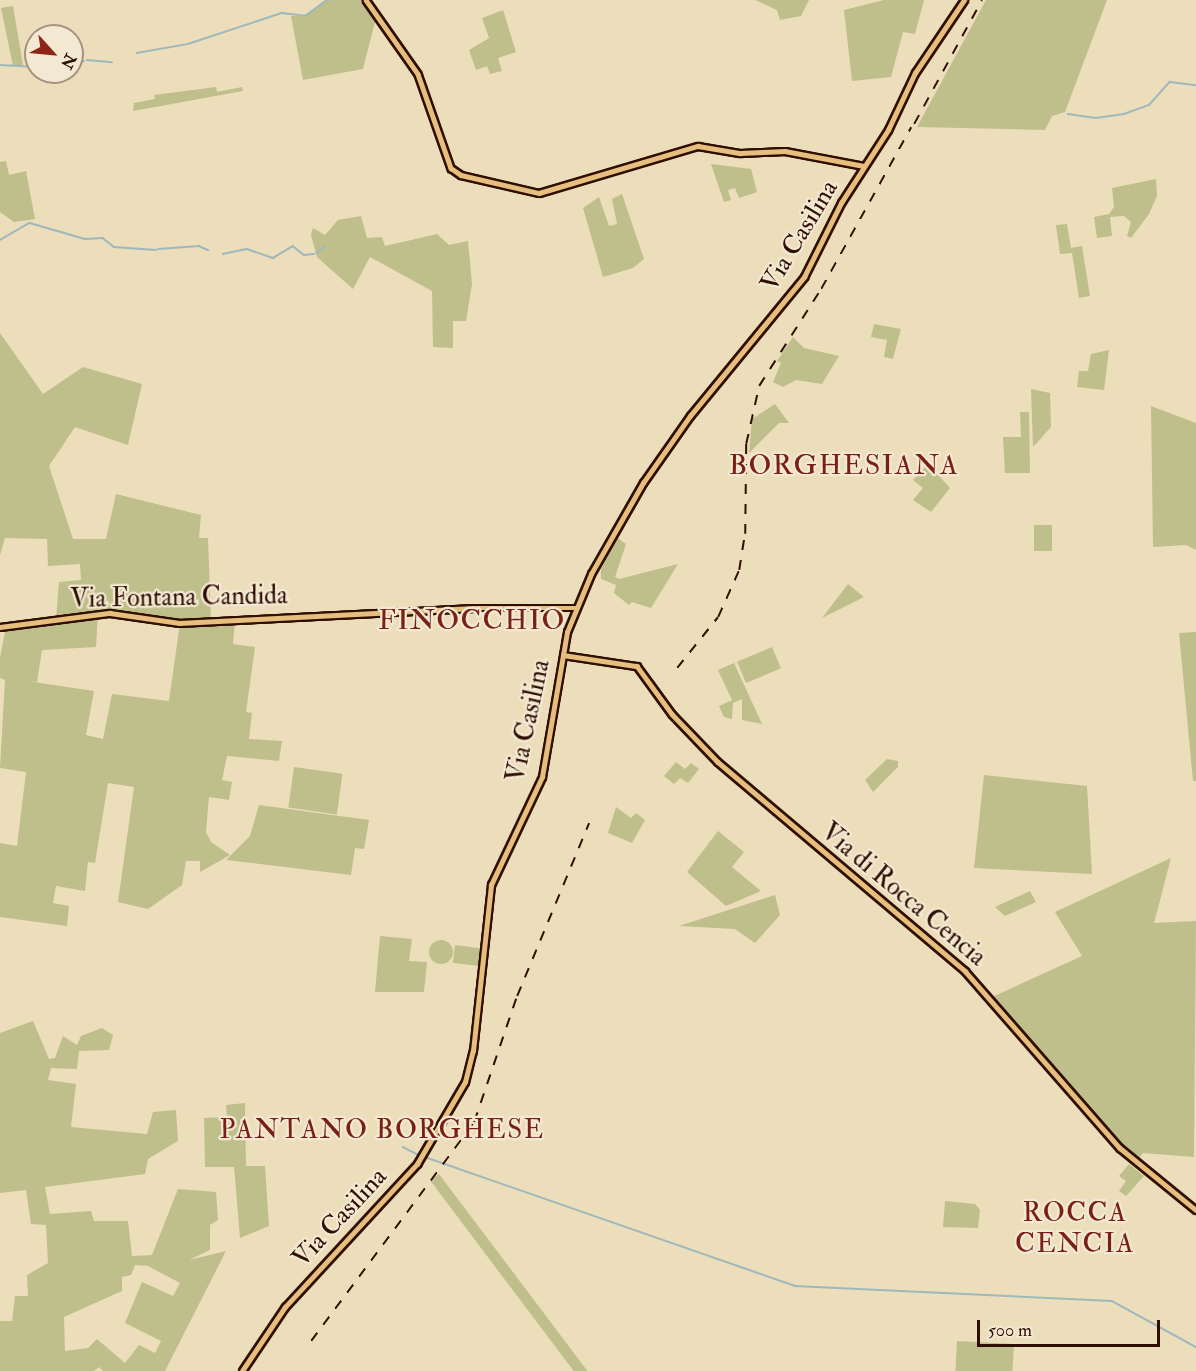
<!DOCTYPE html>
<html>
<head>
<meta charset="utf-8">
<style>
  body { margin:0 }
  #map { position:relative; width:1196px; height:1371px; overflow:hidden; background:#ecddbb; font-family:"IM FELL Double Pica",serif }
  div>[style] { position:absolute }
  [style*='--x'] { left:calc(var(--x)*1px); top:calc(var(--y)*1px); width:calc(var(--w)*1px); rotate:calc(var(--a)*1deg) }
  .green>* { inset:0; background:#bfbf8b; transform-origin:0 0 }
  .round { border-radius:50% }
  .stream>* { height:1.5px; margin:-0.75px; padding:0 0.75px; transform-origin:0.75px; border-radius:0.75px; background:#9fb8bc }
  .roads { filter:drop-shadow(2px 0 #300f03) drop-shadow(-2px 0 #300f03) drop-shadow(0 2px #300f03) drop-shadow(0 -2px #300f03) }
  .major>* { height:4.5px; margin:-2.25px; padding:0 2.25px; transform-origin:2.25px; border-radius:2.25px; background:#e6be7e }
  .rail>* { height:1.5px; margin-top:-0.75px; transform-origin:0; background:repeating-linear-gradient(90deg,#300f03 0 10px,transparent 0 20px) }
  span { translate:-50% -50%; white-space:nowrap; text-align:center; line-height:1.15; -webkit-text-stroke:4.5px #f3e9d3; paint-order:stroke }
  .street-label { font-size:26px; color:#300f03 }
  .neighbourhood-label { font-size:27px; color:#7a1f14; letter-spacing:1.5px }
  .quarter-label { font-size:28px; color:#7a1f14; letter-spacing:1.5px }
  .north { position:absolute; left:24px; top:24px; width:60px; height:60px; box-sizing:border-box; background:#f3e9d3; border:2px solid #a59280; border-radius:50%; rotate:117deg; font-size:16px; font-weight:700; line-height:24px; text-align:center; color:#300f03 }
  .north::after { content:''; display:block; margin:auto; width:21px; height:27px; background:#8f2418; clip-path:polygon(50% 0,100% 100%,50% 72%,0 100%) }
  .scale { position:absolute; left:977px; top:1320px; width:183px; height:27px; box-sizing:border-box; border:3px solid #300f03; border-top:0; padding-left:8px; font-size:18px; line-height:21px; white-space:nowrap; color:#300f03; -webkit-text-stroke:4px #f3e9d3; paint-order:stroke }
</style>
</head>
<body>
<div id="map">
  <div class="green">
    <i style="clip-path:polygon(327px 0,362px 0,376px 18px,363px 69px,303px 80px,291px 16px,305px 16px)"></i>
    <i style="clip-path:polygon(755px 0,809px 0,801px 16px,780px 20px,777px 10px)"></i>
    <i style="clip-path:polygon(884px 0,924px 0,915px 34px,903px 32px,891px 77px,852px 81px,844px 10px)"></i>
    <i style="clip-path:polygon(986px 0,1107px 0,1065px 112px,1052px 116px,1045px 130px,917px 127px)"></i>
    <i style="clip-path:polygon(13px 6px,23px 65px,13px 66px,1px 8px)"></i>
    <i style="clip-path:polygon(503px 10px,516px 52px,498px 58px,502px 71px,490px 74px,487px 66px,476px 70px,469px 50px,489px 38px,482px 18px)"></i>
    <i style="clip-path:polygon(216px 87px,217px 92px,242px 87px,243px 91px,133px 111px,134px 103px,155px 99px,154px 95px)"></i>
    <i style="clip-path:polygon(6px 161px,9px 175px,26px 171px,35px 219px,14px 222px,0 212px,0 162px)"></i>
    <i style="clip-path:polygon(711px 164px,751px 169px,757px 192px,739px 198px,735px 188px,728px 190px,731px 200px,724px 202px)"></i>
    <i style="clip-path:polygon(1156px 179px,1157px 196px,1149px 214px,1131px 238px,1127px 236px,1131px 222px,1124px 216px,1110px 217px,1112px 236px,1097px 238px,1094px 217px,1109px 214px,1114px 207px,1112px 188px)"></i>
    <i style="clip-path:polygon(622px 194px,644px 259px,633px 268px,603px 277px,583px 208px,599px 197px,609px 226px,617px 224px,612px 199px)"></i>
    <i style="clip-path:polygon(361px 216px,367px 238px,382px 237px,385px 246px,437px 234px,449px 245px,468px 241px,472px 284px,466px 321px,453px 321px,453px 348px,433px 347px,432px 291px,370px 257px,353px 289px,317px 257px,311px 235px,313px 228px,325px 235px,338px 220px)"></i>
    <i style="clip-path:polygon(1067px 224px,1071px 248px,1082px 246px,1090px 296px,1079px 298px,1072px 253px,1060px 254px,1056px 225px)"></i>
    <i style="clip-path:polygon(874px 324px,901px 329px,893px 359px,884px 357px,887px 340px,871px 337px)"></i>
    <i style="clip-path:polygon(evenodd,0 333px,43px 394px,83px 367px,142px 384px,128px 445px,75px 427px,49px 466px,73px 539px,106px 539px,116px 494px,201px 515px,199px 538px,208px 538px,211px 621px,235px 621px,233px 644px,255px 647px,246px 712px,252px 713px,249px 739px,282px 741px,279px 761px,227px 756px,222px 780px,232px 782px,229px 800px,209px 797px,206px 832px,211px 842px,230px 855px,200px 872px,200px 861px,186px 861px,182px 885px,148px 909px,118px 902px,134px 787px,108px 783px,95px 863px,88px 862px,85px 891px,56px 886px,53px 903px,69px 906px,67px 926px,0 917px,0 843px,17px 846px,26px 772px,0 768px,5px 680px,0 678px,0 658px,6px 626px,56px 619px,59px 582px,81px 580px,80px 564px,48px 566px,47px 539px,5px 538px,0 555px,0 333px,98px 614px,180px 623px,169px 701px,112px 694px,103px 739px,86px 735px,94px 691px,27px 681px,37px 682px,42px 650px,96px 647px,98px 614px)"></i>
    <i style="clip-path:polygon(793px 337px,804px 348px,839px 356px,822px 384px,796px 380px,783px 387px,773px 382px,781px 363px,777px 361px)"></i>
    <i style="clip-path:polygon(1109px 350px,1104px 390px,1077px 387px,1079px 371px,1088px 371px,1091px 354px)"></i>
    <i style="clip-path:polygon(1031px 389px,1050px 393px,1051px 427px,1033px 447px)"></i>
    <i style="clip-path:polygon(775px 404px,789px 423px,779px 423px,749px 453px,752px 419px)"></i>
    <i style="clip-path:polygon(1151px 406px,1196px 423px,1196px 550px,1186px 545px,1153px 547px)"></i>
    <i style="clip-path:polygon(1020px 412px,1029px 412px,1030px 473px,1005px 473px,1003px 437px,1021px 437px)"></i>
    <i style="clip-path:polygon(928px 464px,950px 488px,931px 512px,913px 500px,923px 488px,913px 480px)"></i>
    <i style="left:1034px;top:525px;width:18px;height:26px"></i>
    <i style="clip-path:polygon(618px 538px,626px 544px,615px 577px,619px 579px,678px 564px,651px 608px,632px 602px,629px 605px,614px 593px,616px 585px,601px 579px,601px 569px)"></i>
    <i style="clip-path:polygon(848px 584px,864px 597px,822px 618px)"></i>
    <i style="clip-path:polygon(1196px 632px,1196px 781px,1193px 781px,1179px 633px)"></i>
    <i style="left:772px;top:647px;width:23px;height:38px;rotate:67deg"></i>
    <i style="clip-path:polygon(734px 663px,762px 724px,742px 720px,742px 699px,733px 703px,732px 719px,724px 717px,719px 706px,732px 700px,718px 670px)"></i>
    <i style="clip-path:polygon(887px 759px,898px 761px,898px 767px,873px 792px,865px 780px)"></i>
    <i style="clip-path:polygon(676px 762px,685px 769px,691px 763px,699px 769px,688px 783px,680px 778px,674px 784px,664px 776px)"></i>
    <i style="left:294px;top:767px;width:49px;height:41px;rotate:8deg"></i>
    <i style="clip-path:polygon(984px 775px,1087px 786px,1092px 874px,974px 868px)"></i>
    <i style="clip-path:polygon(259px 805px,369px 820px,364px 849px,355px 848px,351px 875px,226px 860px,250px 836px)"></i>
    <i style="clip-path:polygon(616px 807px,631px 818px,636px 813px,645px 820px,632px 843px,608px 833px)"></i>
    <i style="clip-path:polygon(718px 831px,744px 852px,732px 867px,761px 891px,726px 906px,687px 872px)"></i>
    <i style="clip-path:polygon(1171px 858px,1154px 923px,1196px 921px,1194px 1157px,1143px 1153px,1137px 1160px,992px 997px,1082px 956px,1055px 912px)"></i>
    <i style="clip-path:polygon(1030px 891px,1036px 902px,1005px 916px,995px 907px)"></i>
    <i style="clip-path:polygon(775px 895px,780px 915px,755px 943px,735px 929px,679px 926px)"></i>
    <i style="clip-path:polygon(380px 936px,412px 939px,409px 961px,427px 962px,424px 992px,375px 992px)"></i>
    <i class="round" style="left:429px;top:940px;width:24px;height:24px"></i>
    <i style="left:455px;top:945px;width:26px;height:18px;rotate:7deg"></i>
    <i style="clip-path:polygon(evenodd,33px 1021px,49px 1059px,55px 1058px,63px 1036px,77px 1045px,81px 1036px,102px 1028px,113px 1035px,109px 1050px,79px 1051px,77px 1069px,51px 1068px,48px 1080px,76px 1084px,71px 1127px,147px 1134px,153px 1112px,176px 1110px,178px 1141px,148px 1159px,145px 1174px,45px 1187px,50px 1214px,91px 1211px,94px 1221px,128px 1221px,132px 1256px,152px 1255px,178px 1189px,216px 1192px,218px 1220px,210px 1225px,210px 1250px,189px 1260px,226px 1251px,165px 1371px,103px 1371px,99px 1367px,94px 1371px,0 1371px,0 1321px,12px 1321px,15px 1296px,28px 1296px,27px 1275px,48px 1263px,46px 1225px,31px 1224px,26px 1190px,0 1193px,0 1033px,33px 1021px,135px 1265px,148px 1266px,180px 1283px,173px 1296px,142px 1282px,125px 1323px,161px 1341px,155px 1353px,139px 1345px,125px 1363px,97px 1339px,88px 1348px,65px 1351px,64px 1317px,122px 1291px,122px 1277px,131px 1275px,135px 1265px)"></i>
    <i style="clip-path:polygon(245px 1103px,246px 1166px,265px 1166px,269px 1226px,240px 1238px,234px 1167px,205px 1167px,204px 1118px,227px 1117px,226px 1105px)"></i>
    <i style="clip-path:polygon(1129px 1164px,1144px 1176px,1126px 1196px,1119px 1191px,1126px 1181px,1119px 1176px)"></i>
    <i style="left:439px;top:1174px;width:248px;height:11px;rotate:53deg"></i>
    <i style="clip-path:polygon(945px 1201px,975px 1204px,980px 1210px,978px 1228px,943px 1227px)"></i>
    <i style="left:957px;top:1341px;width:57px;height:30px;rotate:3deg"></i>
  </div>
  <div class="stream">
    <i style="--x:137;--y:53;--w:52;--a:-10"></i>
    <i style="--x:188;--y:44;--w:99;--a:-18.3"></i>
    <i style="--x:282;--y:13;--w:23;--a:7"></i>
    <i style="--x:305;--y:16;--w:27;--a:-36"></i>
    <i style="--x:87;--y:60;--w:25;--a:5"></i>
    <i style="--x:72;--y:63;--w:12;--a:-9"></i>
    <i style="--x:0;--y:65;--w:36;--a:3"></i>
    <i style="--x:1068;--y:114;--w:28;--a:8"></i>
    <i style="--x:1096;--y:118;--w:28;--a:-8"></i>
    <i style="--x:1124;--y:114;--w:27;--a:-20"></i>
    <i style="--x:1149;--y:105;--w:31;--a:-48"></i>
    <i style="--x:1170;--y:82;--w:26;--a:7"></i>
    <i style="--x:0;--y:240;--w:34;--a:-30"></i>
    <i style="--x:30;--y:223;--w:57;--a:16.2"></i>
    <i style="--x:85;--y:239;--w:18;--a:-3"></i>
    <i style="--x:103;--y:238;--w:14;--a:39"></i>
    <i style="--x:114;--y:247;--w:42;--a:4.1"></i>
    <i style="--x:158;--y:249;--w:41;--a:-4.2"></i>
    <i style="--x:199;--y:246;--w:10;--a:24"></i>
    <i style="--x:316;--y:253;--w:11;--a:-34"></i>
    <i style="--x:223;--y:254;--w:25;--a:-12"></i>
    <i style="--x:247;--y:249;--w:28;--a:19"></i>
    <i style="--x:273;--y:258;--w:23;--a:-31"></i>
    <i style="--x:293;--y:246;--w:14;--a:39"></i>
    <i style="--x:304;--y:255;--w:10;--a:-6"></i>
    <i style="--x:403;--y:1147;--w:20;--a:27"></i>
    <i style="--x:425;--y:1157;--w:392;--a:19.2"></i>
    <i style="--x:795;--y:1286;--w:317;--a:2.7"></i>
    <i style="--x:1112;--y:1301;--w:96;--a:28.7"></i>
  </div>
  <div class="roads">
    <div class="major">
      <i style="--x:366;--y:0;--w:90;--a:54.9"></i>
      <i style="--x:418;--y:74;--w:100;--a:70.7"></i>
      <i style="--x:451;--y:168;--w:12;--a:35"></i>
      <i style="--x:461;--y:175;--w:80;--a:13"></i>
      <i style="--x:539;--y:193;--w:166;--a:-16.5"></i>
      <i style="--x:698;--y:146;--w:43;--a:9.5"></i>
      <i style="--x:740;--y:153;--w:45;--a:-2.5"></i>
      <i style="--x:785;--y:151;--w:80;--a:10.8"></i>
      <i style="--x:0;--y:627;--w:111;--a:-7.3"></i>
      <i style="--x:110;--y:613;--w:70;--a:8.2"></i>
      <i style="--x:179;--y:623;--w:295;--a:-2.9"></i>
      <i style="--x:474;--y:608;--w:101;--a:0"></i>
      <i style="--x:563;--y:655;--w:75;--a:8.5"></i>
      <i style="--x:637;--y:666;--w:59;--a:53.9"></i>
      <i style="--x:672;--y:714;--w:66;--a:46.2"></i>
      <i style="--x:718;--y:762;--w:324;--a:40.2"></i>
      <i style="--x:965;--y:971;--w:235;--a:48.8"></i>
      <i style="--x:1120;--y:1148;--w:98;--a:39.2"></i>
      <i style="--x:242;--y:1371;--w:77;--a:-56.1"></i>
      <i style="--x:285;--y:1307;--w:195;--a:-47.3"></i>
      <i style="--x:417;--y:1164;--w:95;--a:-59.7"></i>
      <i style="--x:465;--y:1082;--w:32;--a:-76"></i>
      <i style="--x:473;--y:1051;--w:167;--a:-83.8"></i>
      <i style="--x:491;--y:885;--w:119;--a:-64.7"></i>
      <i style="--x:542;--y:777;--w:147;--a:-80.2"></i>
      <i style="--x:567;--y:632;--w:63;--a:-67.5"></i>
      <i style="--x:591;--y:574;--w:105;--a:-60.3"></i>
      <i style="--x:643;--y:483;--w:82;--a:-55"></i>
      <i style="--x:690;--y:416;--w:180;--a:-50.6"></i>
      <i style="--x:804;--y:277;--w:83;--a:-63.4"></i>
      <i style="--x:841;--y:203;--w:87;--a:-57.2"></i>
      <i style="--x:888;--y:130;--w:63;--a:-64.7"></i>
      <i style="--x:915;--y:73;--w:88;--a:-56.1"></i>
    </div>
  </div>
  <div class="rail">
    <i style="--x:914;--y:124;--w:141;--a:-61.3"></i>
    <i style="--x:677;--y:668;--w:65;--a:-51.2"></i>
    <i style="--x:718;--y:617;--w:51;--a:-65.9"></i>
    <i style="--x:739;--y:570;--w:36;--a:-81"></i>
    <i style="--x:745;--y:534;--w:90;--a:-89.4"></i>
    <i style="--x:746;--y:444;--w:59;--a:-77.4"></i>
    <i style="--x:759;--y:386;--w:115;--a:-57.4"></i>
    <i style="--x:821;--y:289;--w:185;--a:-60.9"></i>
    <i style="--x:311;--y:1341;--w:273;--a:-53.3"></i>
    <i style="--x:474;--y:1122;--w:133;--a:-71.2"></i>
    <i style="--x:517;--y:996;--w:187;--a:-67.4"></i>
  </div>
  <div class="street-label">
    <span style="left:800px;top:236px;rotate:-59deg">Via Casilina</span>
    <span style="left:179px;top:598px;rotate:-1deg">Via Fontana Candida</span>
    <span style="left:529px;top:721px;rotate:-78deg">Via Casilina</span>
    <span style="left:903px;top:895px;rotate:40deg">Via di Rocca Cencia</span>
    <span style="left:340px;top:1218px;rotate:-47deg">Via Casilina</span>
  </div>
  <div class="neighbourhood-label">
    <span style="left:382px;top:1130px">PANTANO BORGHESE</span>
    <span style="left:1075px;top:1228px">ROCCA<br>CENCIA</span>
  </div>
  <div class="quarter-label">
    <span style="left:844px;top:466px">BORGHESIANA</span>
    <span style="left:472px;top:621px">FINOCCHIO</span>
  </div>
  <div class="north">N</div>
  <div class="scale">500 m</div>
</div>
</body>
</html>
